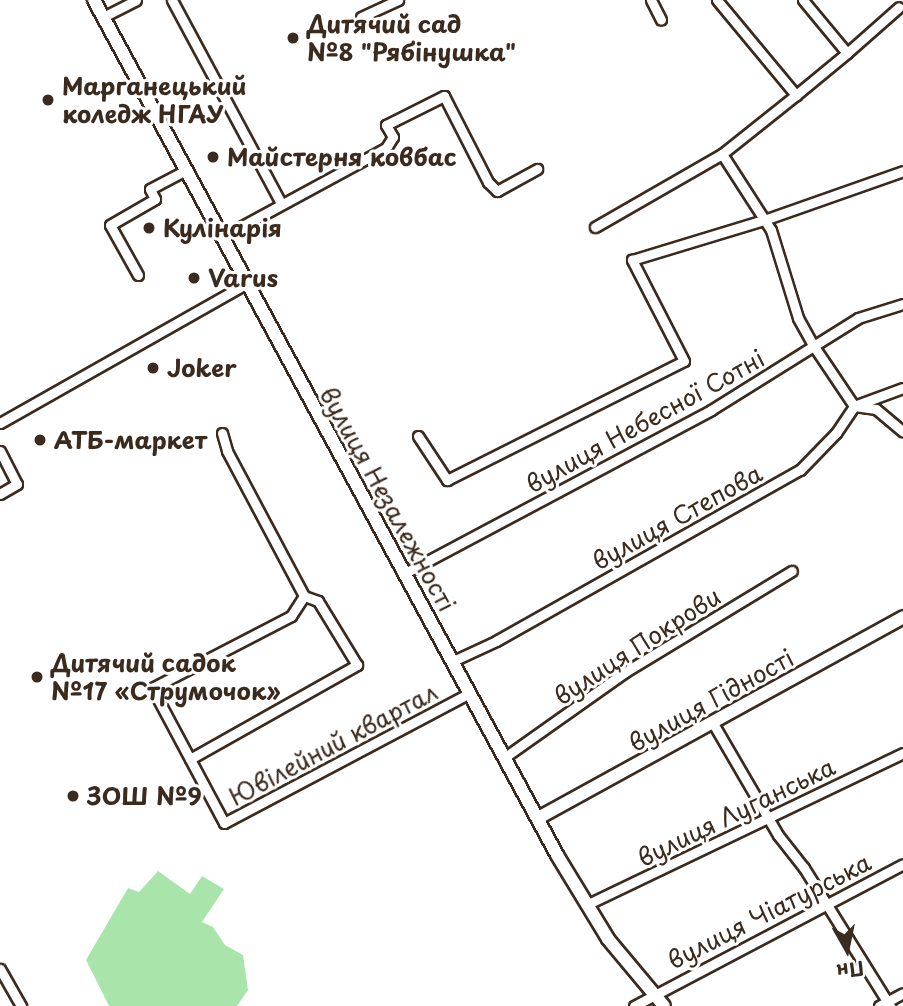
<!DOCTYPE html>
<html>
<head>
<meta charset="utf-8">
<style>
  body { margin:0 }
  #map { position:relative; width:903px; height:1006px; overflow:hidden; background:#fff; font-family:"Playpen Sans",sans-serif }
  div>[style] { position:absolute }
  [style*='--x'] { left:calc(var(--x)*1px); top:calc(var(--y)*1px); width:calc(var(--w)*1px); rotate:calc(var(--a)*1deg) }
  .green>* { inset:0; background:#a9e4aa }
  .roads { filter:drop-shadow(2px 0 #3b2a1e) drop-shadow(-2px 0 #3b2a1e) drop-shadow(0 2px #3b2a1e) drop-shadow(0 -2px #3b2a1e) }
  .street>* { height:9px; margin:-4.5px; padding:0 4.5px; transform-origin:4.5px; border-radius:4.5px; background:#fff }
  .secondary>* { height:12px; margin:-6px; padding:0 6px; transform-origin:6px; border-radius:6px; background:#fff }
  .dots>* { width:19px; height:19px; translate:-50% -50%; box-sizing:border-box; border:4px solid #fff; border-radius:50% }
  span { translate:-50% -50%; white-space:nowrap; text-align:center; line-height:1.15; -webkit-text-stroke:6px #fff; paint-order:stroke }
  .poi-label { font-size:24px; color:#3b2a1e; font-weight:700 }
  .left { translate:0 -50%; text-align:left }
  .street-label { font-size:24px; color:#3b2a1e }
  .north { position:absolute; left:812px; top:915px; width:70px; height:70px; -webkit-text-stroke:5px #fff; paint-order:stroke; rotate:171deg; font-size:19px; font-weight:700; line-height:28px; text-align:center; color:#3b2a1e }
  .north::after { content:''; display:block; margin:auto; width:24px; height:32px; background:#3b2a1e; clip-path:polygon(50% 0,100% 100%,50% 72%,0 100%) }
</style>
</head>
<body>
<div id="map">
  <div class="green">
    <i style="clip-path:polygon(158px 871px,190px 894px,202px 876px,224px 889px,202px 922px,213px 927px,225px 945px,243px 955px,248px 990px,237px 1006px,109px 1006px,86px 960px,128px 888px,139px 892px)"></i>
  </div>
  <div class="roads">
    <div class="street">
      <i style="--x:172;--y:0;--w:230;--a:61.8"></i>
      <i style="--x:651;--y:0;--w:22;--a:63"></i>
      <i style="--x:717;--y:0;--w:124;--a:50.3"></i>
      <i style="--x:796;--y:95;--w:66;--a:-39.5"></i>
      <i style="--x:803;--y:0;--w:69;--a:50.3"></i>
      <i style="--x:847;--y:53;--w:69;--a:-41.5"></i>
      <i style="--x:103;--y:17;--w:37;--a:-27"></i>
      <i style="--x:361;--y:17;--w:41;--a:-24.7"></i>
      <i style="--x:722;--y:154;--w:90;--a:57.2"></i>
      <i style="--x:771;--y:230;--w:92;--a:72.9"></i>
      <i style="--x:798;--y:318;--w:31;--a:61"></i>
      <i style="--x:813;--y:345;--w:73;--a:56.1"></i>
      <i style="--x:854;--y:406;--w:22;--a:8"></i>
      <i style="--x:876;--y:409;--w:35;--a:40"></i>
      <i style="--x:595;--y:227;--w:146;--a:-29.9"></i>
      <i style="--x:722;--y:154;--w:95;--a:-38.6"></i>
      <i style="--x:222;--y:237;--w:187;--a:-28.5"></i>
      <i style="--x:386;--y:148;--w:13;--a:-58"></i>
      <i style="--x:393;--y:137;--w:14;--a:-120"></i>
      <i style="--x:386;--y:125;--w:65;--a:-26.6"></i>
      <i style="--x:444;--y:96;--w:97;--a:62.9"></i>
      <i style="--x:488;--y:182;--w:13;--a:45"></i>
      <i style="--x:497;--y:191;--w:46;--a:-28.8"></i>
      <i style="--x:138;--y:275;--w:57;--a:-119.2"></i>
      <i style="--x:110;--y:225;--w:52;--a:-30"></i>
      <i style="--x:155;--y:199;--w:11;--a:-117"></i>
      <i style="--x:150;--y:189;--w:41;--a:-27.8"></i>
      <i style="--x:0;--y:423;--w:284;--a:-29.5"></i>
      <i style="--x:222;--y:433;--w:19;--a:74"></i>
      <i style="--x:227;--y:451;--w:164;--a:62"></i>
      <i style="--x:304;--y:596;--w:24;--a:123"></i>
      <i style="--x:291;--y:616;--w:157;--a:152.6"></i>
      <i style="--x:152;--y:688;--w:153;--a:61.9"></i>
      <i style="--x:224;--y:823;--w:278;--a:-27.9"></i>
      <i style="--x:418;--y:436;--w:53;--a:56.6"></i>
      <i style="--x:447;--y:480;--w:265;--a:-26.7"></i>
      <i style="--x:684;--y:361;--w:114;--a:-117.2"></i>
      <i style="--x:632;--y:260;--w:138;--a:-16.9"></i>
      <i style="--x:764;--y:220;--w:147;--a:-19.4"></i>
      <i style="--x:0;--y:451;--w:37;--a:63"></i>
      <i style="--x:17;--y:484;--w:20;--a:150"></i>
      <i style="--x:405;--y:573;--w:347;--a:-28"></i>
      <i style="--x:711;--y:410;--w:173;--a:-32"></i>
      <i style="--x:858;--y:318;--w:47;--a:-17.3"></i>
      <i style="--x:453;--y:661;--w:47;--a:-24.9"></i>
      <i style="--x:496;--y:641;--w:349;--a:-29.4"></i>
      <i style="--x:800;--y:470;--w:52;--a:-45.8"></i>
      <i style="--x:836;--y:433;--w:32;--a:-56"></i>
      <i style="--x:854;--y:406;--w:52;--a:-20.2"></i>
      <i style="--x:714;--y:725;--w:127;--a:59.8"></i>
      <i style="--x:778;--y:835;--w:42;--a:51.8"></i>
      <i style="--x:804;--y:868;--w:163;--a:58.1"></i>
      <i style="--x:505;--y:757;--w:147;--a:-35.3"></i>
      <i style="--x:625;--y:672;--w:195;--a:-31.2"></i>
      <i style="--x:190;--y:759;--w:192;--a:-29.4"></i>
      <i style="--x:357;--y:665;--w:75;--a:-121.4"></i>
      <i style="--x:318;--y:601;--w:15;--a:-160"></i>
      <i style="--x:586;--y:905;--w:352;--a:-25.6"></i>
      <i style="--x:0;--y:969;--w:43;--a:60.4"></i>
      <i style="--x:634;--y:1006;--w:304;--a:-27.8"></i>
      <i style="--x:879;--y:1006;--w:27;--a:-28"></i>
    </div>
    <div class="secondary">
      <i style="--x:94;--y:0;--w:972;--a:61.56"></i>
      <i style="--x:557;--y:855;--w:98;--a:58.7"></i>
      <i style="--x:608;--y:939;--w:87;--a:50.1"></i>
      <i style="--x:538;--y:818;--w:417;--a:-28.8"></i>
    </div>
  </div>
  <div class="dots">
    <i style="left:293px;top:38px;background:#3b2a1e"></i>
    <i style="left:48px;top:100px;background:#3b2a1e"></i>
    <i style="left:213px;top:157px;background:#3b2a1e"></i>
    <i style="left:149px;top:228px;background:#3b2a1e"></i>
    <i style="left:194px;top:278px;background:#3b2a1e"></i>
    <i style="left:153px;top:368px;background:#3b2a1e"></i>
    <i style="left:40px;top:440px;background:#3b2a1e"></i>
    <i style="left:37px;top:677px;background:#3b2a1e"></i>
    <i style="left:73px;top:796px;background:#3b2a1e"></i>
  </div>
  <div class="poi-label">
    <span class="left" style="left:307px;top:38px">Дитячий сад<br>№8 "Рябінушка"</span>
    <span class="left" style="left:62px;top:100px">Марганецький<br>коледж НГАУ</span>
    <span class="left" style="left:227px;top:157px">Майстерня ковбас</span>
    <span class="left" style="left:163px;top:228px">Кулінарія</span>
    <span class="left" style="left:208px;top:278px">Varus</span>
    <span class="left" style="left:167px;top:368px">Joker</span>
    <span class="left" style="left:54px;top:440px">АТБ-маркет</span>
    <span class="left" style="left:51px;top:677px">Дитячий садок<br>№17 «Струмочок»</span>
    <span class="left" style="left:87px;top:796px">ЗОШ №9</span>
  </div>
  <div class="street-label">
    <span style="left:645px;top:421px;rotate:-29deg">вулиця Небесної Сотні</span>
    <span style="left:388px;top:499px;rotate:61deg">вулиця Незалежності</span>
    <span style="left:677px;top:517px;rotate:-29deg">вулиця Степова</span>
    <span style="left:637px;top:646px;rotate:-33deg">вулиця Покрови</span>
    <span style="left:711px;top:700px;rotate:-29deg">вулиця Гідності</span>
    <span style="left:333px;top:744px;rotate:-28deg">Ювілейний квартал</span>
    <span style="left:736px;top:812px;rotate:-26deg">вулиця Луганська</span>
    <span style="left:769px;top:911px;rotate:-27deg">вулиця Чіатурська</span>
  </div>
  <div class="north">Пн</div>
</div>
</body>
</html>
